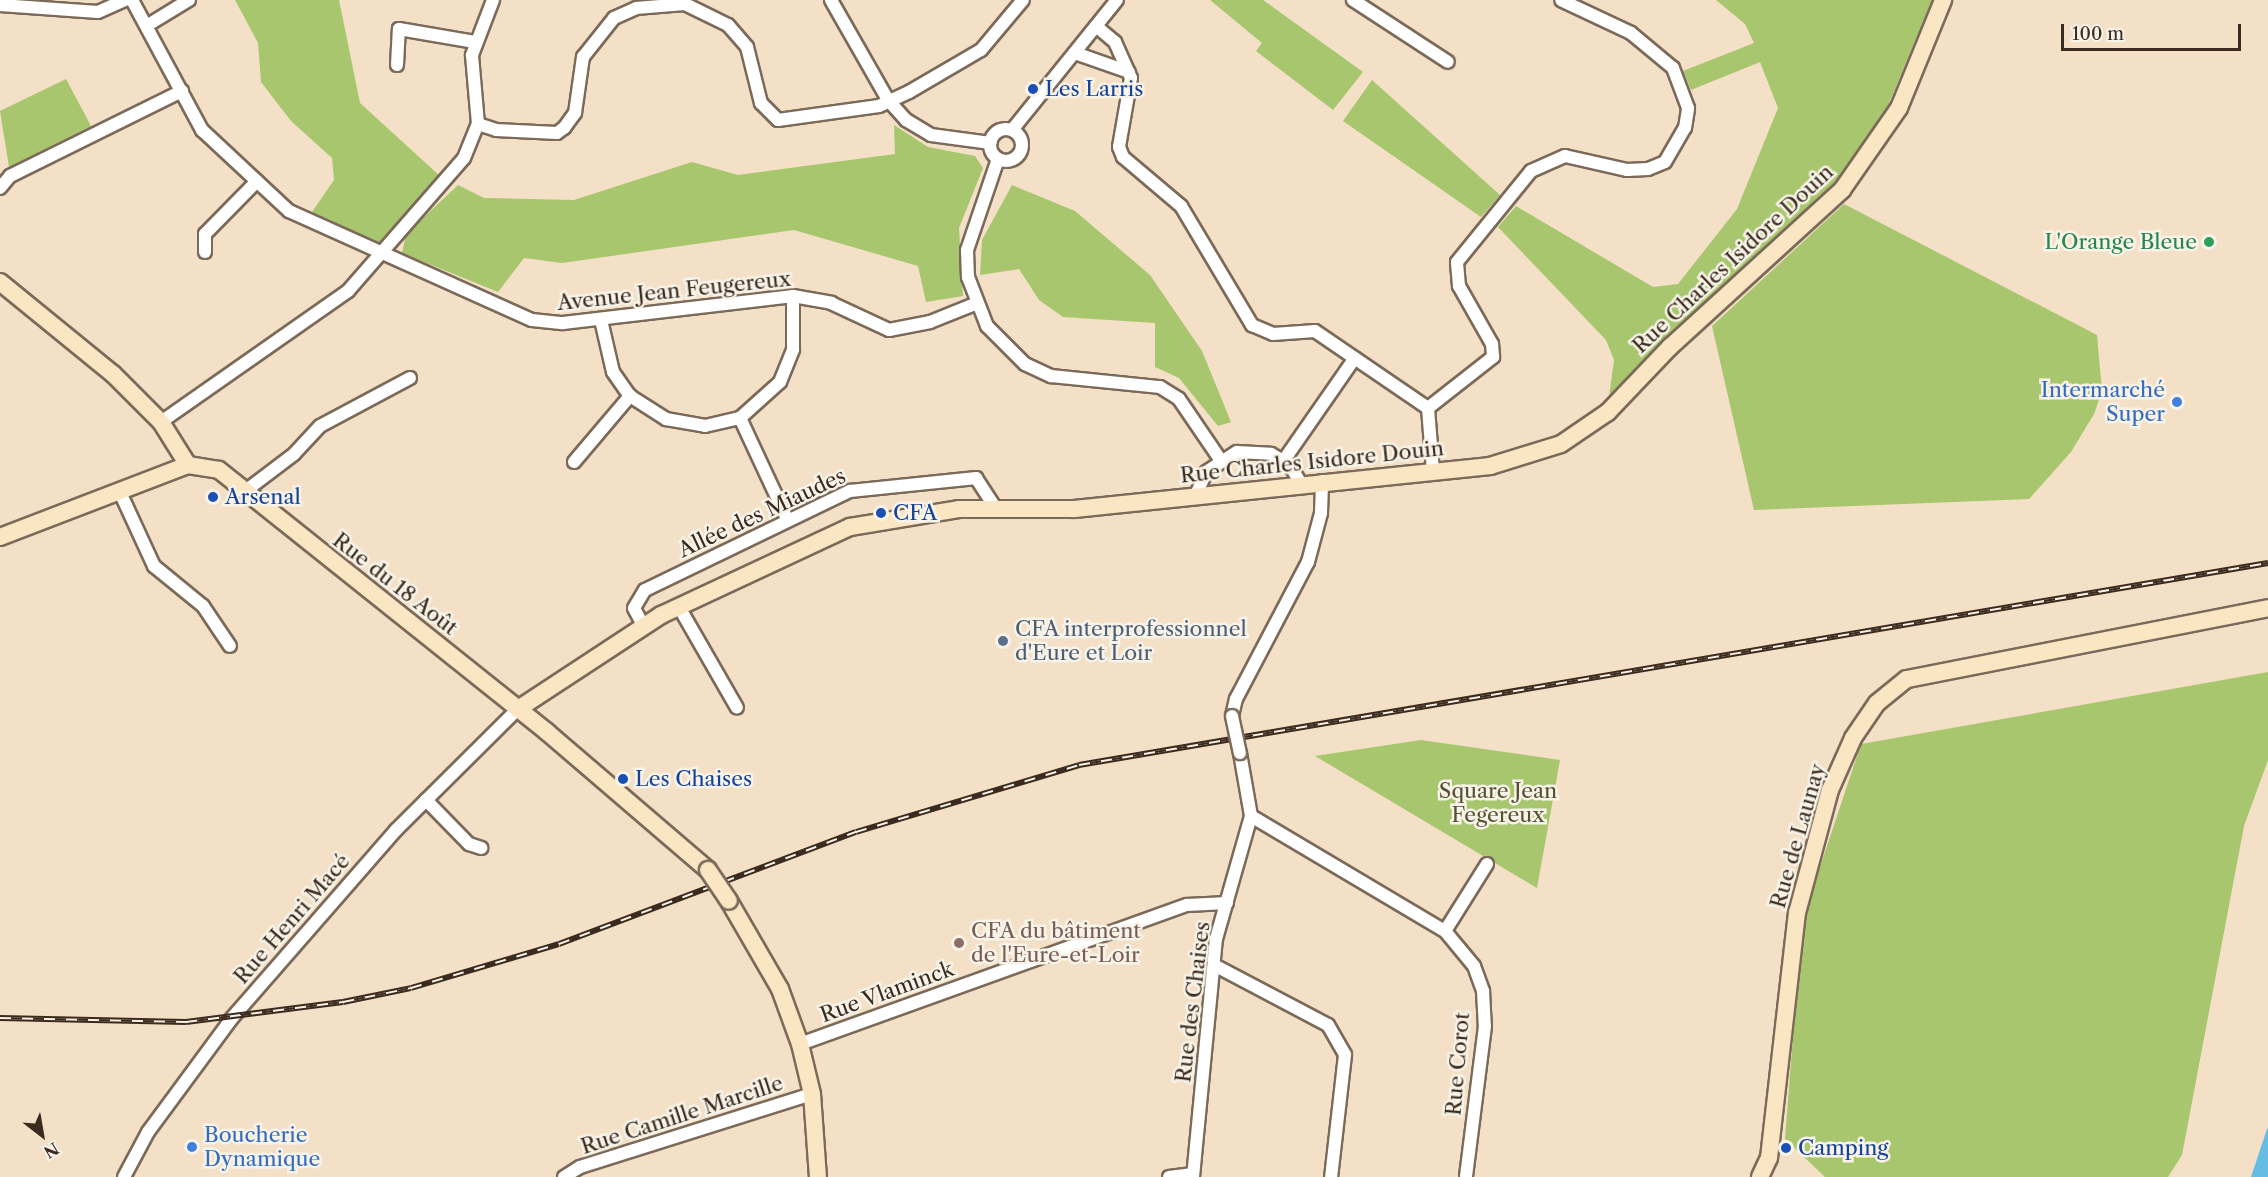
<!DOCTYPE html>
<html>
<head>
<meta charset="utf-8">
<style>
  body { margin:0 }
  #map { position:relative; width:2268px; height:1177px; overflow:hidden; background:#f3e0c6; font-family:"Libre Caslon Text",serif }
  div>[style] { position:absolute }
  [style*='--x'] { left:calc(var(--x)*1px); top:calc(var(--y)*1px); width:calc(var(--w)*1px); rotate:calc(var(--a)*1deg) }
  .green>* { inset:0; background:#a7c66d }
  .water>* { inset:0; background:#66bde3 }
  .roads { filter:drop-shadow(2px 0 #7b6a59) drop-shadow(-2px 0 #7b6a59) drop-shadow(0 2px #7b6a59) drop-shadow(0 -2px #7b6a59) }
  .street>* { height:12px; margin:-6px; padding:0 6px; transform-origin:6px; border-radius:6px; background:#fff }
  .street>.ring { margin:-6px; padding:0; box-sizing:content-box; background:none; border:12px solid #fff; border-radius:50% }
  .secondary>* { height:16px; margin:-8px; padding:0 8px; transform-origin:8px; border-radius:8px; background:#fbe6c4 }
  .rail>* { height:6px; margin-top:-3px; transform-origin:0; background:repeating-linear-gradient(90deg,#f7f3e8 0 11px,#3b2a1e 0 22px); box-sizing:border-box; border-block:2px solid #3b2a1e }
  .bridges { filter:drop-shadow(2px 0 #7b6a59) drop-shadow(-2px 0 #7b6a59) drop-shadow(0 2px #7b6a59) drop-shadow(0 -2px #7b6a59) }
  .street-bridge>* { height:12px; margin:-6px; padding:0 6px; transform-origin:6px; border-radius:6px; background:#fff }
  .secondary-bridge>* { height:16px; margin:-8px; padding:0 8px; transform-origin:8px; border-radius:8px; background:#fbe6c4 }
  .dots>* { width:16px; height:16px; translate:-50% -50%; box-sizing:border-box; border:3px solid #f7f3e8; border-radius:50% }
  span { translate:-50% -50%; white-space:nowrap; text-align:center; line-height:1.15; -webkit-text-stroke:5px #f7f3e8; paint-order:stroke }
  .transit-label { font-size:21px; color:#164399 }
  .left { translate:0 -50%; text-align:left }
  .leisure-label { font-size:21px; color:#27864d }
  .right { translate:-100% -50%; text-align:right }
  .street-label { font-size:21px; color:#3b2a1e }
  .shop-label { font-size:21px; color:#366cbe }
  .service-label { font-size:21px; color:#4e5e75 }
  .park-label { font-size:21px; color:#565132 }
  .education-label { font-size:21px; color:#785e54 }
  .north { position:absolute; left:12px; top:1105px; width:60px; height:60px; -webkit-text-stroke:4px #f7f3e8; paint-order:stroke; rotate:149deg; font-size:16px; font-weight:700; line-height:24px; text-align:center; color:#3b2a1e }
  .north::after { content:''; display:block; margin:auto; width:21px; height:27px; background:#3b2a1e; clip-path:polygon(50% 0,100% 100%,50% 72%,0 100%) }
  .scale { position:absolute; left:2061px; top:24px; width:180px; height:27px; box-sizing:border-box; border:3px solid #3b2a1e; border-top:0; padding-left:8px; font-size:18px; line-height:21px; white-space:nowrap; color:#3b2a1e; -webkit-text-stroke:4px #f7f3e8; paint-order:stroke }
</style>
</head>
<body>
<div id="map">
  <div class="green">
    <i style="clip-path:polygon(235px 0,339px 0,360px 103px,441px 177px,383px 245px,312px 212px,334px 180px,332px 158px,291px 121px,261px 82px,258px 43px)"></i>
    <i style="clip-path:polygon(1210px 0,1263px 0,1363px 72px,1333px 110px,1256px 51px,1262px 43px)"></i>
    <i style="clip-path:polygon(1716px 0,1932px 0,1882px 120px,1847px 172px,1720px 294px,1675px 328px,1609px 397px,1614px 360px,1606px 340px,1498px 227px,1516px 206px,1653px 287px,1678px 284px,1737px 209px,1778px 108px,1760px 62px,1691px 90px,1683px 71px,1754px 43px,1745px 24px)"></i>
    <i style="clip-path:polygon(66px 79px,91px 126px,9px 167px,0 111px)"></i>
    <i style="clip-path:polygon(1372px 80px,1500px 195px,1481px 217px,1343px 121px)"></i>
    <i style="clip-path:polygon(894px 125px,928px 147px,975px 156px,983px 168px,959px 228px,963px 296px,926px 302px,918px 266px,794px 230px,562px 263px,524px 258px,498px 292px,402px 253px,406px 234px,458px 185px,484px 198px,574px 200px,692px 162px,738px 175px,895px 154px)"></i>
    <i style="clip-path:polygon(1012px 185px,1075px 211px,1150px 275px,1202px 351px,1231px 422px,1218px 426px,1179px 378px,1155px 367px,1155px 323px,1063px 317px,1039px 300px,1019px 269px,980px 275px,982px 240px)"></i>
    <i style="clip-path:polygon(1844px 204px,2097px 335px,2102px 391px,2094px 414px,2071px 452px,2029px 499px,1754px 510px,1712px 326px)"></i>
    <i style="clip-path:polygon(2268px 672px,2268px 760px,2244px 826px,2182px 1155px,2168px 1177px,1825px 1177px,1785px 1139px,1802px 921px,1861px 744px)"></i>
    <i style="clip-path:polygon(1421px 740px,1560px 760px,1537px 888px,1315px 756px)"></i>
  </div>
  <div class="water">
    <i style="clip-path:polygon(2268px 1128px,2268px 1177px,2251px 1177px,2267px 1129px)"></i>
  </div>
  <div class="roads">
    <div class="street">
      <i style="--x:132;--y:0;--w:148;--a:61.7"></i>
      <i style="--x:202;--y:130;--w:119;--a:43"></i>
      <i style="--x:289;--y:211;--w:266;--a:24.2"></i>
      <i style="--x:532;--y:320;--w:31;--a:6"></i>
      <i style="--x:563;--y:323;--w:232;--a:-6.7"></i>
      <i style="--x:793;--y:296;--w:39;--a:10"></i>
      <i style="--x:831;--y:303;--w:64;--a:25"></i>
      <i style="--x:889;--y:330;--w:42;--a:-11"></i>
      <i style="--x:930;--y:322;--w:48;--a:-21.8"></i>
      <i style="--x:831;--y:0;--w:115;--a:60.3"></i>
      <i style="--x:888;--y:100;--w:27;--a:48"></i>
      <i style="--x:906;--y:120;--w:29;--a:31"></i>
      <i style="--x:931;--y:135;--w:60;--a:7.7"></i>
      <i style="--x:1353;--y:0;--w:113;--a:33.1"></i>
      <i style="--x:0;--y:5;--w:98;--a:4.1"></i>
      <i style="--x:98;--y:12;--w:30;--a:-24"></i>
      <i style="--x:148;--y:25;--w:48;--a:-31.4"></i>
      <i style="--x:1096;--y:26;--w:25;--a:40"></i>
      <i style="--x:1115;--y:42;--w:39;--a:66"></i>
      <i style="--x:1131;--y:78;--w:70;--a:99.9"></i>
      <i style="--x:1119;--y:147;--w:11;--a:68"></i>
      <i style="--x:1123;--y:157;--w:76;--a:40.2"></i>
      <i style="--x:1181;--y:206;--w:139;--a:59.2"></i>
      <i style="--x:1252;--y:325;--w:23;--a:23"></i>
      <i style="--x:1273;--y:334;--w:42;--a:-4.1"></i>
      <i style="--x:1315;--y:331;--w:137;--a:34.3"></i>
      <i style="--x:1075;--y:53;--w:57;--a:19.4"></i>
      <i style="--x:397;--y:65;--w:36;--a:-87"></i>
      <i style="--x:399;--y:29;--w:77;--a:9.7"></i>
      <i style="--x:478;--y:124;--w:19;--a:18"></i>
      <i style="--x:496;--y:130;--w:61;--a:2.8"></i>
      <i style="--x:557;--y:133;--w:9;--a:-36"></i>
      <i style="--x:564;--y:128;--w:19;--a:-54"></i>
      <i style="--x:575;--y:113;--w:57;--a:-81.9"></i>
      <i style="--x:583;--y:57;--w:50;--a:-51.5"></i>
      <i style="--x:614;--y:18;--w:24;--a:-24"></i>
      <i style="--x:636;--y:8;--w:49;--a:-4.7"></i>
      <i style="--x:685;--y:4;--w:48;--a:26"></i>
      <i style="--x:728;--y:25;--w:29;--a:49"></i>
      <i style="--x:747;--y:47;--w:58;--a:76"></i>
      <i style="--x:761;--y:103;--w:24;--a:45"></i>
      <i style="--x:778;--y:120;--w:102;--a:-7.9"></i>
      <i style="--x:879;--y:106;--w:33;--a:-25"></i>
      <i style="--x:909;--y:92;--w:83;--a:-30.3"></i>
      <i style="--x:981;--y:50;--w:65;--a:-50"></i>
      <i class="ring" style="left:990px;top:129px;width:20px;height:20px"></i>
      <i style="--x:1012;--y:130;--w:167;--a:-51.1"></i>
      <i style="--x:998;--y:159;--w:96;--a:108.8"></i>
      <i style="--x:967;--y:250;--w:27;--a:88"></i>
      <i style="--x:968;--y:277;--w:53;--a:68.8"></i>
      <i style="--x:987;--y:326;--w:54;--a:45"></i>
      <i style="--x:1025;--y:364;--w:29;--a:25"></i>
      <i style="--x:1051;--y:376;--w:110;--a:5.8"></i>
      <i style="--x:1160;--y:387;--w:22;--a:32"></i>
      <i style="--x:1179;--y:399;--w:73;--a:55.7"></i>
      <i style="--x:0;--y:188;--w:16;--a:-50"></i>
      <i style="--x:10;--y:176;--w:192;--a:-26.3"></i>
      <i style="--x:205;--y:252;--w:18;--a:-90"></i>
      <i style="--x:205;--y:234;--w:74;--a:-45.5"></i>
      <i style="--x:601;--y:320;--w:53;--a:77"></i>
      <i style="--x:613;--y:372;--w:29;--a:55"></i>
      <i style="--x:630;--y:396;--w:43;--a:32.6"></i>
      <i style="--x:666;--y:419;--w:40;--a:10"></i>
      <i style="--x:705;--y:426;--w:36;--a:-13"></i>
      <i style="--x:740;--y:418;--w:54;--a:-42"></i>
      <i style="--x:780;--y:382;--w:35;--a:-68"></i>
      <i style="--x:793;--y:349;--w:53;--a:-90"></i>
      <i style="--x:1428;--y:408;--w:83;--a:-38.1"></i>
      <i style="--x:1493;--y:357;--w:13;--a:-94"></i>
      <i style="--x:1492;--y:344;--w:67;--a:-119.6"></i>
      <i style="--x:1459;--y:286;--w:24;--a:-95"></i>
      <i style="--x:1457;--y:262;--w:117;--a:-50.9"></i>
      <i style="--x:1531;--y:171;--w:37;--a:-24"></i>
      <i style="--x:1565;--y:156;--w:64;--a:12.7"></i>
      <i style="--x:1627;--y:170;--w:21;--a:-3"></i>
      <i style="--x:1648;--y:169;--w:18;--a:-22"></i>
      <i style="--x:1665;--y:162;--w:39;--a:-60"></i>
      <i style="--x:1685;--y:128;--w:20;--a:-81"></i>
      <i style="--x:1688;--y:108;--w:43;--a:-110.6"></i>
      <i style="--x:1673;--y:68;--w:55;--a:-140.2"></i>
      <i style="--x:1631;--y:33;--w:77;--a:-154.8"></i>
      <i style="--x:1428;--y:408;--w:63;--a:85.5"></i>
      <i style="--x:740;--y:418;--w:111;--a:65"></i>
      <i style="--x:161;--y:422;--w:228;--a:-35"></i>
      <i style="--x:348;--y:291;--w:176;--a:-48.9"></i>
      <i style="--x:464;--y:158;--w:37;--a:-68"></i>
      <i style="--x:478;--y:124;--w:69;--a:-95"></i>
      <i style="--x:472;--y:55;--w:59;--a:-69.1"></i>
      <i style="--x:1284;--y:460;--w:124;--a:-55.2"></i>
      <i style="--x:574;--y:462;--w:87;--a:-49.7"></i>
      <i style="--x:119;--y:490;--w:84;--a:65.3"></i>
      <i style="--x:154;--y:566;--w:63;--a:39.2"></i>
      <i style="--x:203;--y:606;--w:48;--a:56"></i>
      <i style="--x:244;--y:492;--w:63;--a:-37.2"></i>
      <i style="--x:294;--y:454;--w:38;--a:-47"></i>
      <i style="--x:320;--y:426;--w:102;--a:-28.1"></i>
      <i style="--x:1195;--y:497;--w:27;--a:-66"></i>
      <i style="--x:1206;--y:472;--w:37;--a:-33"></i>
      <i style="--x:1237;--y:452;--w:34;--a:3"></i>
      <i style="--x:1271;--y:454;--w:22;--a:30"></i>
      <i style="--x:1290;--y:465;--w:22;--a:60"></i>
      <i style="--x:679;--y:607;--w:116;--a:60.1"></i>
      <i style="--x:644;--y:627;--w:21;--a:-118"></i>
      <i style="--x:634;--y:608;--w:21;--a:-59"></i>
      <i style="--x:645;--y:590;--w:228;--a:-25.8"></i>
      <i style="--x:850;--y:491;--w:127;--a:-5.9"></i>
      <i style="--x:976;--y:478;--w:37;--a:57"></i>
      <i style="--x:1232;--y:716;--w:17;--a:-77"></i>
      <i style="--x:1236;--y:699;--w:155;--a:-62.3"></i>
      <i style="--x:1308;--y:562;--w:51;--a:-75.1"></i>
      <i style="--x:1321;--y:513;--w:32;--a:-88"></i>
      <i style="--x:426;--y:800;--w:62;--a:45.7"></i>
      <i style="--x:469;--y:844;--w:13;--a:18"></i>
      <i style="--x:1251;--y:816;--w:226;--a:30.7"></i>
      <i style="--x:1445;--y:931;--w:45;--a:50.4"></i>
      <i style="--x:1474;--y:966;--w:27;--a:70"></i>
      <i style="--x:1483;--y:991;--w:35;--a:87"></i>
      <i style="--x:1485;--y:1026;--w:152;--a:97.2"></i>
      <i style="--x:1445;--y:931;--w:79;--a:-57.9"></i>
      <i style="--x:1214;--y:965;--w:129;--a:27.8"></i>
      <i style="--x:1328;--y:1025;--w:34;--a:60"></i>
      <i style="--x:1345;--y:1055;--w:123;--a:96.5"></i>
      <i style="--x:800;--y:1044;--w:411;--a:-19.8"></i>
      <i style="--x:1187;--y:905;--w:40;--a:-2.9"></i>
      <i style="--x:124;--y:1177;--w:51;--a:-61.9"></i>
      <i style="--x:148;--y:1132;--w:142;--a:-53.6"></i>
      <i style="--x:232;--y:1018;--w:249;--a:-48.9"></i>
      <i style="--x:396;--y:830;--w:172;--a:-44.8"></i>
      <i style="--x:564;--y:1177;--w:19;--a:-32"></i>
      <i style="--x:580;--y:1167;--w:243;--a:-17.5"></i>
      <i style="--x:1169;--y:1177;--w:24;--a:-7"></i>
      <i style="--x:1193;--y:1177;--w:239;--a:-84.5"></i>
      <i style="--x:1216;--y:939;--w:128;--a:-74.1"></i>
      <i style="--x:1251;--y:816;--w:64;--a:-99.9"></i>
    </div>
    <div class="secondary">
      <i style="--x:0;--y:282;--w:146;--a:39.2"></i>
      <i style="--x:113;--y:374;--w:68;--a:45"></i>
      <i style="--x:161;--y:422;--w:51;--a:57.9"></i>
      <i style="--x:188;--y:465;--w:31;--a:9"></i>
      <i style="--x:219;--y:470;--w:420;--a:38.6"></i>
      <i style="--x:547;--y:732;--w:212;--a:40.6"></i>
      <i style="--x:0;--y:537;--w:201;--a:-21"></i>
      <i style="--x:518;--y:709;--w:171;--a:-33.3"></i>
      <i style="--x:661;--y:615;--w:208;--a:-25"></i>
      <i style="--x:850;--y:527;--w:110;--a:-9.4"></i>
      <i style="--x:959;--y:509;--w:116;--a:0"></i>
      <i style="--x:1075;--y:509;--w:417;--a:-5.9"></i>
      <i style="--x:1490;--y:466;--w:74;--a:-17.2"></i>
      <i style="--x:1561;--y:444;--w:57;--a:-34.2"></i>
      <i style="--x:1608;--y:412;--w:90;--a:-46.4"></i>
      <i style="--x:1670;--y:347;--w:233;--a:-42.4"></i>
      <i style="--x:1842;--y:190;--w:100;--a:-55.2"></i>
      <i style="--x:1899;--y:108;--w:117;--a:-67.8"></i>
      <i style="--x:729;--y:901;--w:102;--a:59.9"></i>
      <i style="--x:780;--y:989;--w:59;--a:70"></i>
      <i style="--x:800;--y:1044;--w:51;--a:76.5"></i>
      <i style="--x:812;--y:1094;--w:83;--a:85.9"></i>
      <i style="--x:1760;--y:1177;--w:21;--a:-65"></i>
      <i style="--x:1769;--y:1158;--w:247;--a:-83.5"></i>
      <i style="--x:1797;--y:913;--w:127;--a:-75"></i>
      <i style="--x:1830;--y:790;--w:57;--a:-66.1"></i>
      <i style="--x:1853;--y:738;--w:42;--a:-55.6"></i>
      <i style="--x:1877;--y:703;--w:38;--a:-39"></i>
      <i style="--x:1907;--y:679;--w:368;--a:-11.1"></i>
    </div>
  </div>
  <div class="rail">
    <i style="--x:0;--y:1018;--w:186;--a:1.2"></i>
    <i style="--x:186;--y:1022;--w:158;--a:-7.3"></i>
    <i style="--x:343;--y:1002;--w:69;--a:-11.6"></i>
    <i style="--x:411;--y:988;--w:154;--a:-16.6"></i>
    <i style="--x:559;--y:944;--w:317;--a:-20.7"></i>
    <i style="--x:856;--y:832;--w:233;--a:-16.7"></i>
    <i style="--x:1079;--y:765;--w:1206;--a:-9.64"></i>
  </div>
  <div class="bridges">
    <div class="street-bridge">
      <i style="--x:1232;--y:716;--w:38;--a:78"></i>
    </div>
    <div class="secondary-bridge">
      <i style="--x:708;--y:870;--w:37;--a:56"></i>
    </div>
  </div>
  <div class="dots">
    <i style="left:1033px;top:89px;background:#1a4fb4"></i>
    <i style="left:2209px;top:242px;background:#2e9e5b"></i>
    <i style="left:2177px;top:402px;background:#3f7fe0"></i>
    <i style="left:213px;top:497px;background:#1a4fb4"></i>
    <i style="left:881px;top:513px;background:#1a4fb4"></i>
    <i style="left:1003px;top:641px;background:#5c6f8a"></i>
    <i style="left:623px;top:779px;background:#1a4fb4"></i>
    <i style="left:959px;top:943px;background:#8d6e63"></i>
    <i style="left:192px;top:1147px;background:#3f7fe0"></i>
    <i style="left:1786px;top:1148px;background:#1a4fb4"></i>
  </div>
  <div class="transit-label">
    <span class="left" style="left:1045px;top:89px">Les Larris</span>
    <span class="left" style="left:225px;top:497px">Arsenal</span>
    <span class="left" style="left:893px;top:513px">CFA</span>
    <span class="left" style="left:635px;top:779px">Les Chaises</span>
    <span class="left" style="left:1798px;top:1148px">Camping</span>
  </div>
  <div class="leisure-label">
    <span class="right" style="left:2197px;top:242px">L'Orange Bleue</span>
  </div>
  <div class="street-label">
    <span style="left:1733px;top:259px;rotate:-43deg">Rue Charles Isidore Douin</span>
    <span style="left:674px;top:291px;rotate:-6deg">Avenue Jean Feugereux</span>
    <span style="left:1312px;top:462px;rotate:-6deg">Rue Charles Isidore Douin</span>
    <span style="left:762px;top:513px;rotate:-25deg">Allée des Miaudes</span>
    <span style="left:395px;top:584px;rotate:38deg">Rue du 18 Août</span>
    <span style="left:1798px;top:836px;rotate:-74deg">Rue de Launay</span>
    <span style="left:292px;top:919px;rotate:-49deg">Rue Henri Macé</span>
    <span style="left:887px;top:992px;rotate:-20deg">Rue Vlaminck</span>
    <span style="left:1193px;top:1002px;rotate:-83deg">Rue des Chaises</span>
    <span style="left:1458px;top:1064px;rotate:-85deg">Rue Corot</span>
    <span style="left:682px;top:1115px;rotate:-18deg">Rue Camille Marcille</span>
  </div>
  <div class="shop-label">
    <span class="right" style="left:2165px;top:402px">Intermarché<br>Super</span>
    <span class="left" style="left:204px;top:1147px">Boucherie<br>Dynamique</span>
  </div>
  <div class="service-label">
    <span class="left" style="left:1015px;top:641px">CFA interprofessionnel<br>d'Eure et Loir</span>
  </div>
  <div class="park-label">
    <span style="left:1498px;top:803px">Square Jean<br>Fegereux</span>
  </div>
  <div class="education-label">
    <span class="left" style="left:971px;top:943px">CFA du bâtiment<br>de l'Eure-et-Loir</span>
  </div>
  <div class="north">N</div>
  <div class="scale">100 m</div>
</div>
</body>
</html>
